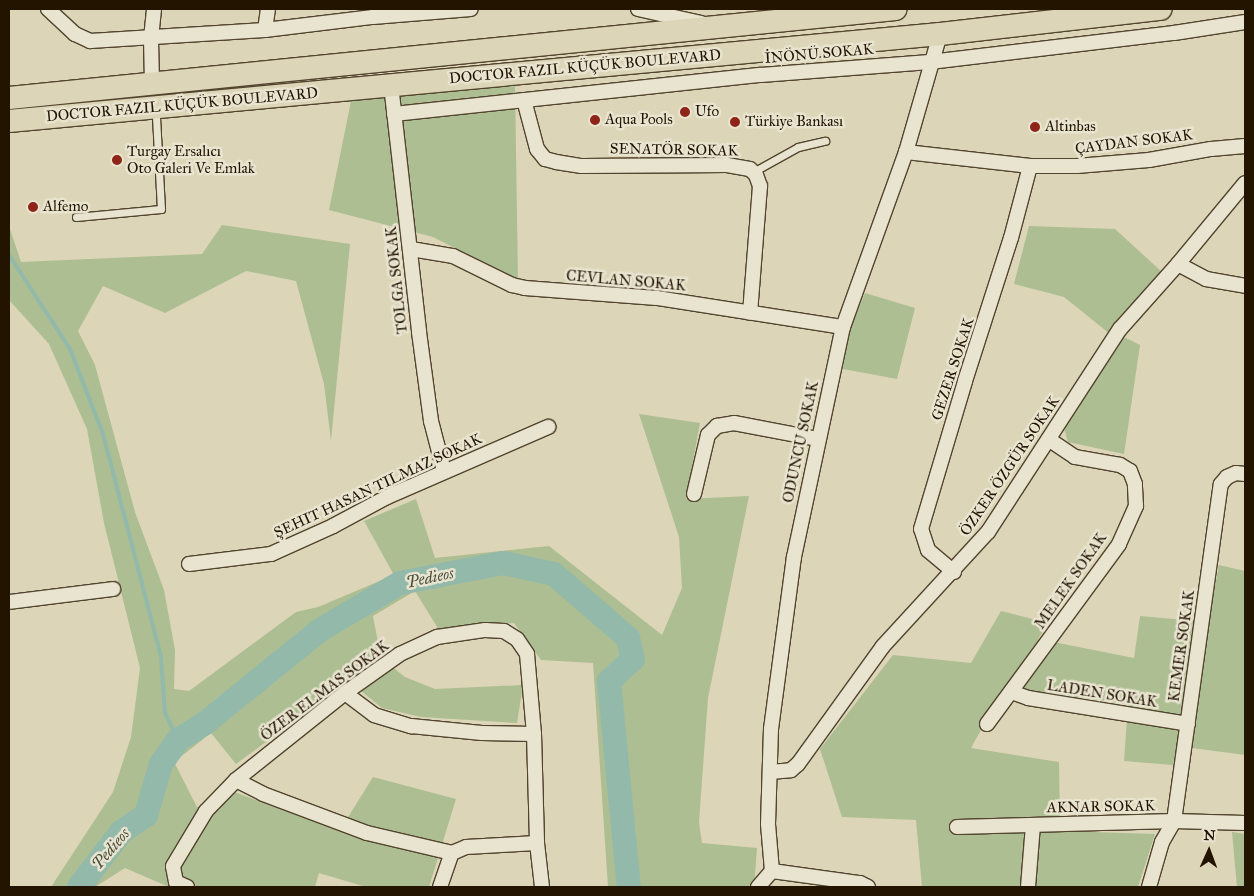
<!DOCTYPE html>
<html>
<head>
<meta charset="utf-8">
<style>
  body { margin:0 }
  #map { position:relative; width:1254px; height:896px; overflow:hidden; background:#ddd5b7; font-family:"IM FELL Great Primer",serif }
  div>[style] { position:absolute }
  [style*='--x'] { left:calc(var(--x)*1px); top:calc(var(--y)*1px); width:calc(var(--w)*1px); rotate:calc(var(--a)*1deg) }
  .green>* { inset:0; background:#adbe92 }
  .stream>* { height:4px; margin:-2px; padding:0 2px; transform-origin:2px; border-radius:2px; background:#93b9aa }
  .river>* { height:24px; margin:-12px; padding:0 12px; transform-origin:12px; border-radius:12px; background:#93b9aa }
  .roads { filter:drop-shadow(1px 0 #52442e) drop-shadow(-1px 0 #52442e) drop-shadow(0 1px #52442e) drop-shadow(0 -1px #52442e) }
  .service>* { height:7px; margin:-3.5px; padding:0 3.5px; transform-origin:3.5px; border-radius:3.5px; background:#e9e4d0 }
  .minor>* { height:14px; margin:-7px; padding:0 7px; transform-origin:7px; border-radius:7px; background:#e9e4d0 }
  .trunk>* { height:22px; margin:-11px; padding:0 11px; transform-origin:11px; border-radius:11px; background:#ddd5b7 }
  .dots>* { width:14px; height:14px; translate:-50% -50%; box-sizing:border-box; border:2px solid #e9e4d0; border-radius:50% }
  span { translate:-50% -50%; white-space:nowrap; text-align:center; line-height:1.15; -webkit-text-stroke:5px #e9e4d0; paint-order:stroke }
  .street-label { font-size:15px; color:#231400 }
  .poi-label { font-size:15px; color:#231400 }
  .left { translate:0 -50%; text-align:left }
  .water-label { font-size:16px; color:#4a4e3c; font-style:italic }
  .frame { position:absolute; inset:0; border:10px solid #231400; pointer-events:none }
  .north { position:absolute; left:1184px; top:826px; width:50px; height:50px; -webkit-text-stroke:4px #e9e4d0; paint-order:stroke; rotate:2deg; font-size:14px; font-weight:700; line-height:20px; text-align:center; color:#231400 }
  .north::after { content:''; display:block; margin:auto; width:18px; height:22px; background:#231400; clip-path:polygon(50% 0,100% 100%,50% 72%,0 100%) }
</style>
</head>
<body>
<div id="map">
  <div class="green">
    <i style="clip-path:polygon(515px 86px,518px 280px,433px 237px,329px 210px,351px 101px)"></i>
    <i style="clip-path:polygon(222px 225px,350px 244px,331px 441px,324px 384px,296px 281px,246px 271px,165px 313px,103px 286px,78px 331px,95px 365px,135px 512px,164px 590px,175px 650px,174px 689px,189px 691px,296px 612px,318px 607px,394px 575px,364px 521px,416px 499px,435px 558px,549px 546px,662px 635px,682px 588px,679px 537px,639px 414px,700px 423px,686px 499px,749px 496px,708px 698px,699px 822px,702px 843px,757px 848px,754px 887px,608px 887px,593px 663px,541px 660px,514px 623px,439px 630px,415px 591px,373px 616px,381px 658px,405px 677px,435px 689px,523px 685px,517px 723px,421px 717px,382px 708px,349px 681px,236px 764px,211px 733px,174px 762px,197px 807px,219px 810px,234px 792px,340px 830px,373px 777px,456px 799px,429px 887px,366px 887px,319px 873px,315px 887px,169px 887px,125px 868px,95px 887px,51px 887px,113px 792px,131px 737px,140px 668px,104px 523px,87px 429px,49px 344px,9px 300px,9px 226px,21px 262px,202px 254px)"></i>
    <i style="clip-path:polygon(1029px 226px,1115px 229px,1163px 273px,1110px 334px,1064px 297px,1014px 284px)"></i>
    <i style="clip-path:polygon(865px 293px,915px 308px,897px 379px,843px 369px,848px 333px)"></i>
    <i style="clip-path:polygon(1122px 336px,1140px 345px,1124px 454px,1068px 442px,1063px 425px)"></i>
    <i style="clip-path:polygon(1219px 565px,1245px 571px,1245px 755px,1177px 746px,1173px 765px,1124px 761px,1128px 704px,1004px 688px,971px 748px,1059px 762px,1060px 831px,1155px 834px,1138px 887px,922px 887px,916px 820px,842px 817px,820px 749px,893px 655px,971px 663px,1001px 611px,1048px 623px,1038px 639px,1134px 658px,1140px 616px,1208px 622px)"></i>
    <i style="clip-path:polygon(1232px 832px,1245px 834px,1245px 887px,1237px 887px)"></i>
  </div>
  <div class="stream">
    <i style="--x:9;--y:255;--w:112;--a:57"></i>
    <i style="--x:70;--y:349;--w:91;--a:68.8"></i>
    <i style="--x:103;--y:434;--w:230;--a:75.4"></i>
    <i style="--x:161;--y:657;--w:56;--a:85.9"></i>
    <i style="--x:165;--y:713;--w:30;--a:64"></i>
  </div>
  <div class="river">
    <i style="--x:79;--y:887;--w:69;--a:-52.6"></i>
    <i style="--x:121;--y:832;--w:30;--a:-34"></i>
    <i style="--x:146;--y:815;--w:53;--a:-73.6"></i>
    <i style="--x:161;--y:764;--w:29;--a:-55"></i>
    <i style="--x:178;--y:740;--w:31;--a:-32"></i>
    <i style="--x:204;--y:724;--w:149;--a:-39"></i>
    <i style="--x:320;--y:630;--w:93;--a:-30.4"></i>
    <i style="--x:400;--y:583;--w:105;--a:-11"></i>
    <i style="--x:503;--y:563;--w:52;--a:12.2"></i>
    <i style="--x:554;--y:574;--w:98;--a:40.9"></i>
    <i style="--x:628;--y:638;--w:22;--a:77"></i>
    <i style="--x:633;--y:659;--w:33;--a:137"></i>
    <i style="--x:609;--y:681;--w:207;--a:84.5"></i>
  </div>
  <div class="roads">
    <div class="service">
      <i style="--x:753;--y:172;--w:51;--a:-29.1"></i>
      <i style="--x:798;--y:147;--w:28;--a:-13"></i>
      <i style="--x:76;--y:217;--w:85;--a:-5.4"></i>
      <i style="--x:161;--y:209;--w:91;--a:-93.1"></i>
    </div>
    <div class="minor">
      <i style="--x:48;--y:9;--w:37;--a:43"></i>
      <i style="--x:75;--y:34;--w:17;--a:25"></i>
      <i style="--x:90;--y:41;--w:175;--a:-3.6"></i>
      <i style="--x:265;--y:30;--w:109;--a:-6.9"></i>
      <i style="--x:373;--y:17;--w:98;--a:-4.7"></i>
      <i style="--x:638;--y:9;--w:65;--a:12.5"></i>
      <i style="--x:265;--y:30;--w:21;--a:-82"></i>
      <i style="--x:152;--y:83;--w:45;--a:-91.3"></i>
      <i style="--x:151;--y:38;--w:29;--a:-84"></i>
      <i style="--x:391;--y:85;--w:249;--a:83.5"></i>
      <i style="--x:419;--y:332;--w:90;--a:82.3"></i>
      <i style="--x:431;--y:421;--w:52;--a:75.4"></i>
      <i style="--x:524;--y:100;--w:51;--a:75.1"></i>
      <i style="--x:537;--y:149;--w:13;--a:51"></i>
      <i style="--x:545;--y:159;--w:11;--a:15"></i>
      <i style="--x:556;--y:162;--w:26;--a:9"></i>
      <i style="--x:582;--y:166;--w:145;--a:-0.4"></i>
      <i style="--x:727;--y:165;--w:23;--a:10"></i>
      <i style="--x:750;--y:169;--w:8;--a:45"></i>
      <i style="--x:756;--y:175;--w:12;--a:70"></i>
      <i style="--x:760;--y:186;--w:127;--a:94.5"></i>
      <i style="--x:394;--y:114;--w:369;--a:-6.1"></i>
      <i style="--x:761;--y:75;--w:169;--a:-4.4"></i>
      <i style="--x:930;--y:62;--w:246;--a:-6.8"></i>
      <i style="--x:1174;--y:33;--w:72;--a:-8.8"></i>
      <i style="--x:906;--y:152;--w:125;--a:6.4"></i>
      <i style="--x:1030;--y:166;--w:47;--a:0"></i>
      <i style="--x:1077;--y:166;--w:72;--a:-4.8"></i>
      <i style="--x:1149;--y:160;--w:63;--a:-10.1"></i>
      <i style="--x:1211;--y:149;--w:34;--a:-5"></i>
      <i style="--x:411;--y:249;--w:43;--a:9.5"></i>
      <i style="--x:453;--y:256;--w:66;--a:26.2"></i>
      <i style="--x:512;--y:285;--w:13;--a:13"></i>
      <i style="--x:525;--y:288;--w:132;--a:4.3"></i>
      <i style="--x:657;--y:298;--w:188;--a:8.9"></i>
      <i style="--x:1178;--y:264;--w:32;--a:28"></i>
      <i style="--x:1206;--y:279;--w:40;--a:10"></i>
      <i style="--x:694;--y:494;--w:61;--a:-76.7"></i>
      <i style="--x:708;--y:435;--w:13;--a:-45"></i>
      <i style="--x:717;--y:426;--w:17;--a:-10"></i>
      <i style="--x:734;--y:423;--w:86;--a:10.8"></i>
      <i style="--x:189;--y:564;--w:83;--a:-7"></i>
      <i style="--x:271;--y:554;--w:68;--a:-24.3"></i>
      <i style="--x:333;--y:526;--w:61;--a:-28.2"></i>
      <i style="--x:387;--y:497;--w:176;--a:-23.5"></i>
      <i style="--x:954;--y:572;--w:34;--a:-140"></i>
      <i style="--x:928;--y:550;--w:22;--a:-108"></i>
      <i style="--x:921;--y:529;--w:154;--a:-73.4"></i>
      <i style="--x:965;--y:381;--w:150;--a:-72.2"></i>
      <i style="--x:1011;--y:238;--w:74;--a:-75.2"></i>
      <i style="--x:9;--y:602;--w:105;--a:-7.1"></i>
      <i style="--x:1011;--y:692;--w:18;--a:19"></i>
      <i style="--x:1028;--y:698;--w:162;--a:9.2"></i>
      <i style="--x:345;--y:693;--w:36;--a:37"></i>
      <i style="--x:374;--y:715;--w:39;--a:17"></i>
      <i style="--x:411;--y:726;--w:71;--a:5.6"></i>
      <i style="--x:482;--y:733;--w:52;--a:1.1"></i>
      <i style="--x:987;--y:724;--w:223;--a:-53.7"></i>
      <i style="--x:1119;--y:544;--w:42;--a:-65.9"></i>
      <i style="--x:1136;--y:506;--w:22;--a:-93"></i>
      <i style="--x:1135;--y:484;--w:14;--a:-111"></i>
      <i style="--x:1130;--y:471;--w:12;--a:-149"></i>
      <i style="--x:1120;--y:465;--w:46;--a:-169.9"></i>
      <i style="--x:1075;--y:457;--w:32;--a:-146"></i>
      <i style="--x:770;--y:772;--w:21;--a:-5"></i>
      <i style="--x:791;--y:770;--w:9;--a:-41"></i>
      <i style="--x:798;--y:764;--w:145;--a:-54.2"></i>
      <i style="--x:883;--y:646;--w:155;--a:-47.4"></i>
      <i style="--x:988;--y:532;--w:242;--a:-57"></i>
      <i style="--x:1120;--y:329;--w:87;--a:-48.3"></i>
      <i style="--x:1178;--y:264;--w:105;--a:-50.4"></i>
      <i style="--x:236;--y:780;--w:30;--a:27"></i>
      <i style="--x:263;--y:794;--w:111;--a:20.6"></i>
      <i style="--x:367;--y:833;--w:87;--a:13.2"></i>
      <i style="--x:957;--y:827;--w:217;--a:-1.6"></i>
      <i style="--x:1174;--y:821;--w:71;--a:1.6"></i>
      <i style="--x:452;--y:853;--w:15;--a:-23"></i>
      <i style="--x:466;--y:847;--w:71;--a:-3.2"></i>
      <i style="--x:772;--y:871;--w:47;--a:-94.9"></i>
      <i style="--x:768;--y:824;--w:95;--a:-88.2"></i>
      <i style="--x:771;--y:729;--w:174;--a:-82.4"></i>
      <i style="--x:794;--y:557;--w:235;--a:-78"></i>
      <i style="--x:843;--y:327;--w:186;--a:-70.2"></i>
      <i style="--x:906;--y:152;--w:123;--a:-73.9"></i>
      <i style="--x:772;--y:871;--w:89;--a:7.8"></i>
      <i style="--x:860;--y:883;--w:9;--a:27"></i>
      <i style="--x:187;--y:887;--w:12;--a:-156"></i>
      <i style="--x:176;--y:882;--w:16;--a:-101"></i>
      <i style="--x:173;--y:866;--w:64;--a:-59"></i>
      <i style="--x:206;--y:811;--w:43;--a:-45.9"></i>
      <i style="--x:236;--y:780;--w:139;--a:-38.6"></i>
      <i style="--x:345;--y:693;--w:67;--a:-35.3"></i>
      <i style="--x:400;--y:654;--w:41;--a:-24.7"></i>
      <i style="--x:437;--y:637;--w:49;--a:-8.3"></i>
      <i style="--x:485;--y:630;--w:19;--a:3"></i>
      <i style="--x:504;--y:631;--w:15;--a:32"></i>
      <i style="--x:517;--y:639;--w:18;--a:56"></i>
      <i style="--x:527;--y:654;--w:80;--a:85"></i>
      <i style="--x:534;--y:734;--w:109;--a:88.4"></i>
      <i style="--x:537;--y:843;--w:44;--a:83.5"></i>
      <i style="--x:440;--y:887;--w:36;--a:-71"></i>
      <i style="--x:758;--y:887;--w:21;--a:-49"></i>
      <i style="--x:1028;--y:887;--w:62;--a:-85.4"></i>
      <i style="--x:1149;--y:887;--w:47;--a:-73.9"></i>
      <i style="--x:1162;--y:842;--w:24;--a:-60"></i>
      <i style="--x:1174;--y:821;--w:340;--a:-82.1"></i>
      <i style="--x:1221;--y:484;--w:9;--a:-49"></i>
      <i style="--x:1227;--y:477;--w:10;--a:-24"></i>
      <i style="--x:1236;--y:473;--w:9;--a:6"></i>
    </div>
    <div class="trunk">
      <i style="--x:9;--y:98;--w:891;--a:-5.73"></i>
      <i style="--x:9;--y:121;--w:935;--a:-5.34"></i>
      <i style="--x:940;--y:34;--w:222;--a:-6.5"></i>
    </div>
  </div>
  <div class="dots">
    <i style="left:685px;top:112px;background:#8f2418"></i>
    <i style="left:595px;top:120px;background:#8f2418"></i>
    <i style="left:735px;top:122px;background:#8f2418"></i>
    <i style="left:1035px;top:127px;background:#8f2418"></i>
    <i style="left:117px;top:160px;background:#8f2418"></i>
    <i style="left:33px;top:207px;background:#8f2418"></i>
  </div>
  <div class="street-label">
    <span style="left:819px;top:54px;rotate:-5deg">İNÖNÜ SOKAK</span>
    <span style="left:585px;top:67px;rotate:-5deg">DOCTOR FAZIL KÜÇÜK BOULEVARD</span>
    <span style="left:182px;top:105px;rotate:-5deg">DOCTOR FAZIL KÜÇÜK BOULEVARD</span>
    <span style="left:1134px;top:142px;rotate:-7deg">ÇAYDAN SOKAK</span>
    <span style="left:674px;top:150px;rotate:1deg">SENATÖR SOKAK</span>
    <span style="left:397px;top:280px;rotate:-96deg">TOLGA SOKAK</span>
    <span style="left:626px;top:281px;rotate:5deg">CEVLAN SOKAK</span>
    <span style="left:953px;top:369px;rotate:-72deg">GEZER SOKAK</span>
    <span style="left:801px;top:442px;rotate:-78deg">ODUNCU SOKAK</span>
    <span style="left:1010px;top:466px;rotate:-56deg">ÖZKER ÖZGÜR SOKAK</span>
    <span style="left:378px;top:486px;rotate:-25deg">ŞEHIT HASAN TILMAZ SOKAK</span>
    <span style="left:1071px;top:581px;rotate:-55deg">MELEK SOKAK</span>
    <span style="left:1182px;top:646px;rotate:-82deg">KEMER SOKAK</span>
    <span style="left:325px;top:691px;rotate:-37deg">ÖZER ELMAS SOKAK</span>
    <span style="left:1102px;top:694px;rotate:9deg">LADEN SOKAK</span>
    <span style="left:1101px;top:807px;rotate:-1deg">AKNAR SOKAK</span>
  </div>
  <div class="poi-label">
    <span class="left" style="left:695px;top:112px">Ufo</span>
    <span class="left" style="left:605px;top:120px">Aqua Pools</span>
    <span class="left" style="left:745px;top:122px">Türkiye Bankası</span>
    <span class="left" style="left:1045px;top:127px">Altinbas</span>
    <span class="left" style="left:127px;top:160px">Turgay Ersalıcı<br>Oto Galeri Ve Emlak</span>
    <span class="left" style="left:43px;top:207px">Alfemo</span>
  </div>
  <div class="water-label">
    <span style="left:430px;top:578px;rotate:-12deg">Pedieos</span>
    <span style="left:111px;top:849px;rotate:-49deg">Pedieos</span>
  </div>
  <div class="frame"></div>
  <div class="north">N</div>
</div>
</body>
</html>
